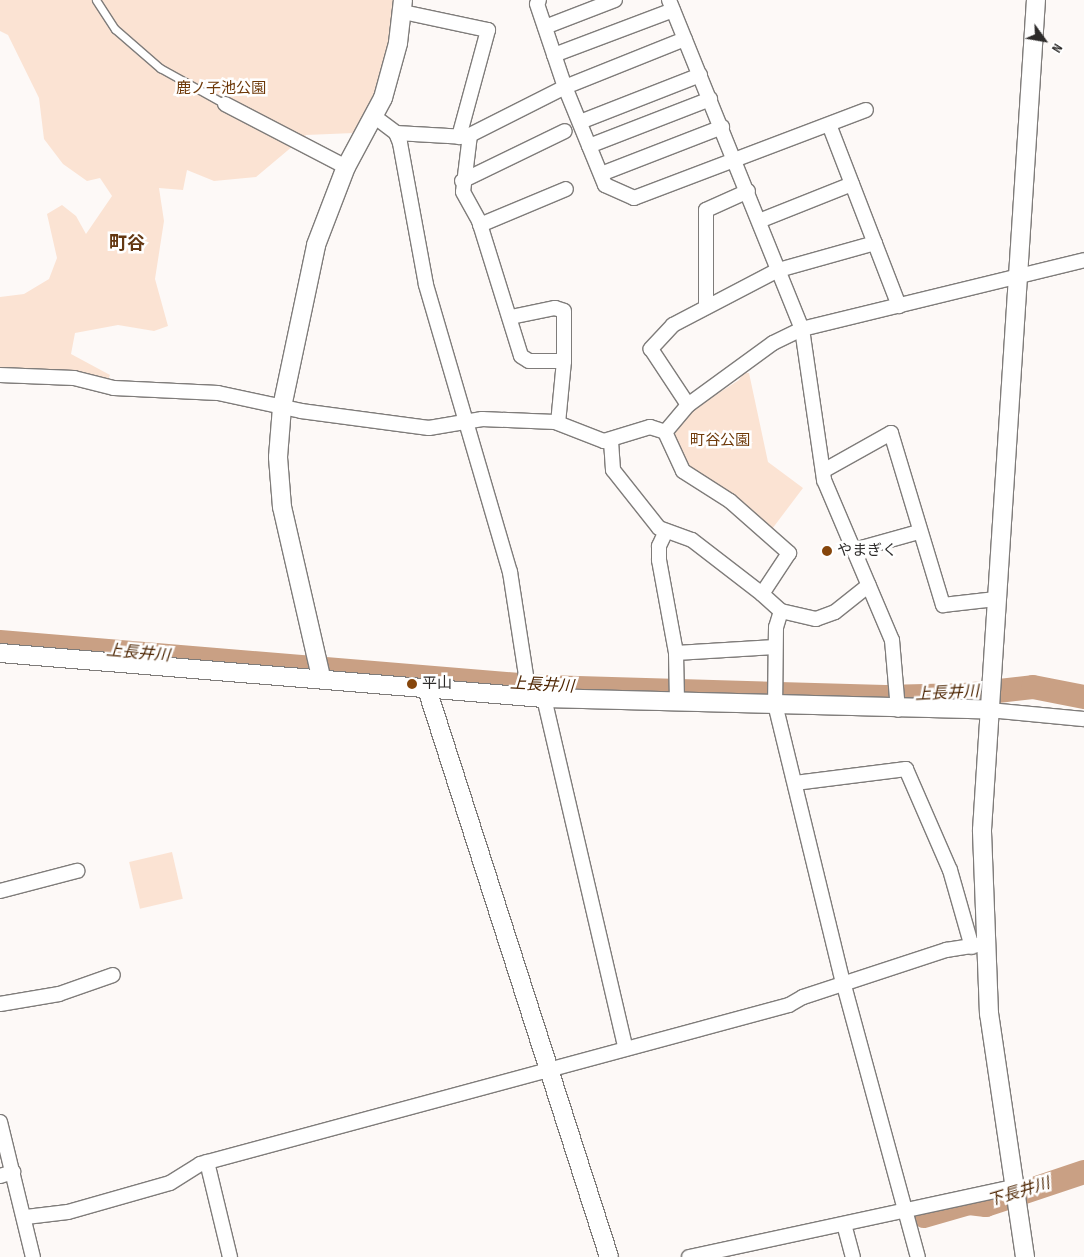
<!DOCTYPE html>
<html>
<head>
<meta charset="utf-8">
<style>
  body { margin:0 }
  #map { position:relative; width:1084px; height:1257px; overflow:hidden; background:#fdf9f7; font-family:"Sofia Sans Condensed","Noto Sans JP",sans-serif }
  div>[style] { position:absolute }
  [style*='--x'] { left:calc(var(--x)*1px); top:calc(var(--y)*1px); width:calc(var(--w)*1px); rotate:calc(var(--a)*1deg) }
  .green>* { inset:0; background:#fbe3d3; transform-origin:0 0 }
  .river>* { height:24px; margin:-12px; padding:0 12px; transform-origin:12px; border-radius:12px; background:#c9a084 }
  .roads { filter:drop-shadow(1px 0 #7f7c7a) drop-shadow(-1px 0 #7f7c7a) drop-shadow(0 1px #7f7c7a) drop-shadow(0 -1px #7f7c7a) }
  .service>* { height:7px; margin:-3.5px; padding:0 3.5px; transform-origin:3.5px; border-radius:3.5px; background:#fff }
  .minor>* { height:14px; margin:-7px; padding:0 7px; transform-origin:7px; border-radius:7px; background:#fff }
  .tertiary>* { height:18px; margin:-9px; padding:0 9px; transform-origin:9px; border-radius:9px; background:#fff }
  .dots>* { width:14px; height:14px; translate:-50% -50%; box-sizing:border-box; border:2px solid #fff; border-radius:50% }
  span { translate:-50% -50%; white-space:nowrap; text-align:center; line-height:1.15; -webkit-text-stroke:5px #fff; paint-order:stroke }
  .park-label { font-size:15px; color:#6e3909 }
  .poi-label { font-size:15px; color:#2d2b2a }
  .left { translate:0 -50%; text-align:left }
  .water-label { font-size:16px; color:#4e2603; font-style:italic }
  .quarter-label { font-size:18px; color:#633712; font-weight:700 }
  .north { position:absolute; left:1019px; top:15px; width:50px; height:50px; -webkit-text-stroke:4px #fff; paint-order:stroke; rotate:122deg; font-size:14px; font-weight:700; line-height:20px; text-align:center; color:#2d2b2a }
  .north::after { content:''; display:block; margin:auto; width:18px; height:22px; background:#2d2b2a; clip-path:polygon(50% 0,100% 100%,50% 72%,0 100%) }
</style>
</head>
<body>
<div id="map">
  <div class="green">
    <i style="clip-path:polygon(0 0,396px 0,379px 90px,354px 133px,306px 135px,256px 177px,214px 181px,187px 170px,183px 190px,159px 188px,164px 221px,155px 279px,168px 326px,154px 331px,118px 325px,75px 333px,71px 354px,110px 375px,105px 387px,64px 371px,0 372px,0 297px,24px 294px,49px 279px,57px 258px,47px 214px,62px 205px,76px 216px,86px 234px,112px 196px,100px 178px,87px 181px,63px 164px,44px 139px,39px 98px,8px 35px,0 31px)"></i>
    <i style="clip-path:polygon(743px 373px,749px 373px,768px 462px,803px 488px,769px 533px,687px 471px,669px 434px,689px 412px,739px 380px)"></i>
    <i style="left:172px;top:852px;width:48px;height:44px;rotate:77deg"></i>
  </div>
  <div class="river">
    <i style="--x:0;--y:642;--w:546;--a:4.73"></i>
    <i style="--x:544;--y:687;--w:341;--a:1.7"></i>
    <i style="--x:885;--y:697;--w:79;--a:-1.5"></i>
    <i style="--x:964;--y:695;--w:69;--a:-6.6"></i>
    <i style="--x:1033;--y:687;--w:52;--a:11.1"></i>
    <i style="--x:924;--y:1216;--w:47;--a:-16.1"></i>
    <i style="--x:969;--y:1203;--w:17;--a:7"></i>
    <i style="--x:986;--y:1205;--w:103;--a:-18.6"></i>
  </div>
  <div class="roads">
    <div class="service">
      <i style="--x:96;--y:0;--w:35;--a:57"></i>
      <i style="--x:115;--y:29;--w:60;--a:40.9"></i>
      <i style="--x:160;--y:68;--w:74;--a:29"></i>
    </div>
    <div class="minor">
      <i style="--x:539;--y:0;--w:4;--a:117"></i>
      <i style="--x:537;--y:4;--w:88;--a:71.4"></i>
      <i style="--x:565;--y:87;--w:106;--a:67.8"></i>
      <i style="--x:605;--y:185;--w:32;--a:24"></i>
      <i style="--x:634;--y:198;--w:248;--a:-20.8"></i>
      <i style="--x:669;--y:0;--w:355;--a:68"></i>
      <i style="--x:802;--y:329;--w:153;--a:81.7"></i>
      <i style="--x:824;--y:480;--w:174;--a:67"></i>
      <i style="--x:892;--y:640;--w:70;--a:85.1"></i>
      <i style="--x:403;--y:12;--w:87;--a:12"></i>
      <i style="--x:488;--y:30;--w:111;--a:105.2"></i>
      <i style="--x:545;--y:27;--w:75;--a:-21.1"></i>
      <i style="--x:554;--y:55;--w:127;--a:-20.7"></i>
      <i style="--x:225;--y:104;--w:136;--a:27.5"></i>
      <i style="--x:375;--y:117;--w:26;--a:37"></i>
      <i style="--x:396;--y:133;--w:11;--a:68"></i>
      <i style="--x:400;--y:143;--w:144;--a:79.6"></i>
      <i style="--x:426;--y:285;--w:299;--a:73.7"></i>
      <i style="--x:510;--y:572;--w:124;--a:81.2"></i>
      <i style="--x:580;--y:122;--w:129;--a:-21.4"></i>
      <i style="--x:830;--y:127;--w:192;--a:68.9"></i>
      <i style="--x:396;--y:133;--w:70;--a:3.3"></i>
      <i style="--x:466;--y:137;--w:111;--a:-26.8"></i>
      <i style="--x:565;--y:87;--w:129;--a:-21.8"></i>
      <i style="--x:470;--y:135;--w:57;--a:97"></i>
      <i style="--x:463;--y:192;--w:33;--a:61"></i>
      <i style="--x:479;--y:221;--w:141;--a:72.7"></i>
      <i style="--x:521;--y:356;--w:9;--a:32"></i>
      <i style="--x:529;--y:361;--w:35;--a:0"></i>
      <i style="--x:564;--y:361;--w:62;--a:95.5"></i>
      <i style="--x:589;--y:146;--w:130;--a:-21.2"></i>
      <i style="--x:601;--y:174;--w:130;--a:-21.2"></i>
      <i style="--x:462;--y:181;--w:114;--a:-25.9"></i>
      <i style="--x:759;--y:221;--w:100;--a:-21.7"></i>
      <i style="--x:480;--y:225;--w:93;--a:-22.7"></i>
      <i style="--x:875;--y:243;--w:101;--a:164.4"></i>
      <i style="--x:778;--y:270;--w:119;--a:152.4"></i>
      <i style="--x:673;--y:325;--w:33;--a:133"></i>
      <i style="--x:651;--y:349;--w:67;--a:56.5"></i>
      <i style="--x:688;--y:405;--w:105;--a:-36.1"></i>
      <i style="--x:773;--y:343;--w:32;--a:-26"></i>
      <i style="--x:802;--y:329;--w:290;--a:-13.7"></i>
      <i style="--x:706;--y:307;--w:97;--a:-90"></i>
      <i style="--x:706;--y:210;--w:46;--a:-24.3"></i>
      <i style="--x:511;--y:317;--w:45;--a:-11.6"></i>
      <i style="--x:555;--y:308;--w:9;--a:18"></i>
      <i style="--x:564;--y:311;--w:50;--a:90"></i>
      <i style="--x:0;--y:375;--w:74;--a:2.3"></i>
      <i style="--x:74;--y:378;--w:41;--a:14"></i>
      <i style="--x:114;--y:388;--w:104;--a:2.8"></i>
      <i style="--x:218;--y:393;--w:85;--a:12.2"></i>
      <i style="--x:301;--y:411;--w:129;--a:7.6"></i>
      <i style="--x:429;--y:428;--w:54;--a:-9.6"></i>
      <i style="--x:482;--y:419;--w:73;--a:2.4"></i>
      <i style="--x:555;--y:422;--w:53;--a:21.2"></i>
      <i style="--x:604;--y:441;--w:48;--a:-16.9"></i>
      <i style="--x:650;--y:427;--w:16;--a:18"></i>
      <i style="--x:688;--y:405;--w:35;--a:130"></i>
      <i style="--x:665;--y:432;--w:43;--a:65.2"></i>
      <i style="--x:683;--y:471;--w:56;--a:32.6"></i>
      <i style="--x:730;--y:501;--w:79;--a:41.4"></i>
      <i style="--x:789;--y:553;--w:49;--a:123.4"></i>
      <i style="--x:762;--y:594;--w:25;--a:42"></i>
      <i style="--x:781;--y:611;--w:17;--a:107"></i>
      <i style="--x:776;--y:627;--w:77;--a:90.7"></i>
      <i style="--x:775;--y:704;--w:282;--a:76.3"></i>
      <i style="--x:842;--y:978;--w:289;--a:74.8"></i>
      <i style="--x:611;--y:441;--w:29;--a:86"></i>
      <i style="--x:613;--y:470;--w:74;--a:51.6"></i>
      <i style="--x:659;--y:528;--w:35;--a:20"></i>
      <i style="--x:692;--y:540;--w:88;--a:37.6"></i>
      <i style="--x:823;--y:471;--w:78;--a:-29.2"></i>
      <i style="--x:891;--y:433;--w:180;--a:73.2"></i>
      <i style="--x:943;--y:605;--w:53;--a:-6.5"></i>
      <i style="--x:666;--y:531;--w:17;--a:115"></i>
      <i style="--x:659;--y:546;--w:14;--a:90"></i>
      <i style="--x:659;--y:560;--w:95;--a:79.6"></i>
      <i style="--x:676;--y:653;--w:46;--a:88.8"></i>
      <i style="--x:854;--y:550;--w:67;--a:-15.5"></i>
      <i style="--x:781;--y:611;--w:36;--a:13"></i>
      <i style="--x:816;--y:619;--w:20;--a:-20"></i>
      <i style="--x:835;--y:612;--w:43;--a:-38.5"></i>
      <i style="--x:676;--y:653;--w:99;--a:-3.5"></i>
      <i style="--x:544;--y:698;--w:360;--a:76.9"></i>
      <i style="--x:988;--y:710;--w:96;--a:5.4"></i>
      <i style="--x:795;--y:783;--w:112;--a:-7.2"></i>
      <i style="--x:906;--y:769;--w:110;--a:66.5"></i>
      <i style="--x:950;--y:870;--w:80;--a:74.1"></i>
      <i style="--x:0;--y:891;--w:80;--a:-14.6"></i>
      <i style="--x:0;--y:1004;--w:60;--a:-9.6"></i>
      <i style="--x:59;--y:994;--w:57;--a:-19.4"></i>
      <i style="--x:0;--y:1122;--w:139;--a:76.3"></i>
      <i style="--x:207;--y:1162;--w:98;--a:76.4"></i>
      <i style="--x:0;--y:1176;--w:14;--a:-17"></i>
      <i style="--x:26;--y:1217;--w:42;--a:-6.8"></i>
      <i style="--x:68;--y:1212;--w:106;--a:-15.9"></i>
      <i style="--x:170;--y:1183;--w:36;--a:-32"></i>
      <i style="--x:200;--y:1164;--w:610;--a:-15.11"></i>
      <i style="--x:789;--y:1005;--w:16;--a:-30"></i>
      <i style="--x:803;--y:997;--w:151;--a:-18.2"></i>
      <i style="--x:946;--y:950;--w:38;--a:-9"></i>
      <i style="--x:844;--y:1224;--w:34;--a:75"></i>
      <i style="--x:689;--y:1257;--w:330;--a:-12.2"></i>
    </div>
    <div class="tertiary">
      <i style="--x:0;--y:653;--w:546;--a:4.73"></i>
      <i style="--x:544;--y:698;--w:444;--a:1.5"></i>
      <i style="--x:321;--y:677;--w:174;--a:-102.9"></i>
      <i style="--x:282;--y:507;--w:50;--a:-94.6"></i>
      <i style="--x:278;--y:457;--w:50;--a:-85.4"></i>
      <i style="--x:282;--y:407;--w:166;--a:-78.1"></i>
      <i style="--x:316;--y:245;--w:84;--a:-69"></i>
      <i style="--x:346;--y:167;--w:78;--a:-61.8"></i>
      <i style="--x:383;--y:98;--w:57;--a:-74.7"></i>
      <i style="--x:398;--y:43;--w:43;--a:-83.4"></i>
      <i style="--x:427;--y:689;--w:596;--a:72.23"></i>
      <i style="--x:1025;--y:1257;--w:246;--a:-98.4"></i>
      <i style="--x:989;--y:1014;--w:184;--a:-92.2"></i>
      <i style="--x:982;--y:830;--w:832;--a:-86.28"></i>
    </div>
  </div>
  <div class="dots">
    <i style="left:827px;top:551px;background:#86460c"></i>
    <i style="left:412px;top:684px;background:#86460c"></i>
  </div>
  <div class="park-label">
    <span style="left:221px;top:89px">鹿ノ子池公園</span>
    <span style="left:720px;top:441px">町谷公園</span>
  </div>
  <div class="poi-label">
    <span class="left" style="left:837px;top:551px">やまぎく</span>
    <span class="left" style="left:422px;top:684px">平山</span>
  </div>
  <div class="water-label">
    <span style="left:138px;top:654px;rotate:5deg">上長井川</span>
    <span style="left:542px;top:686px;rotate:3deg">上長井川</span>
    <span style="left:947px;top:694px;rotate:-3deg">上長井川</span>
    <span style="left:1019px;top:1193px;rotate:-17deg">下長井川</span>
  </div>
  <div class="quarter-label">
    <span style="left:127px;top:244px">町谷</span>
  </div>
  <div class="north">N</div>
</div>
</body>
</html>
